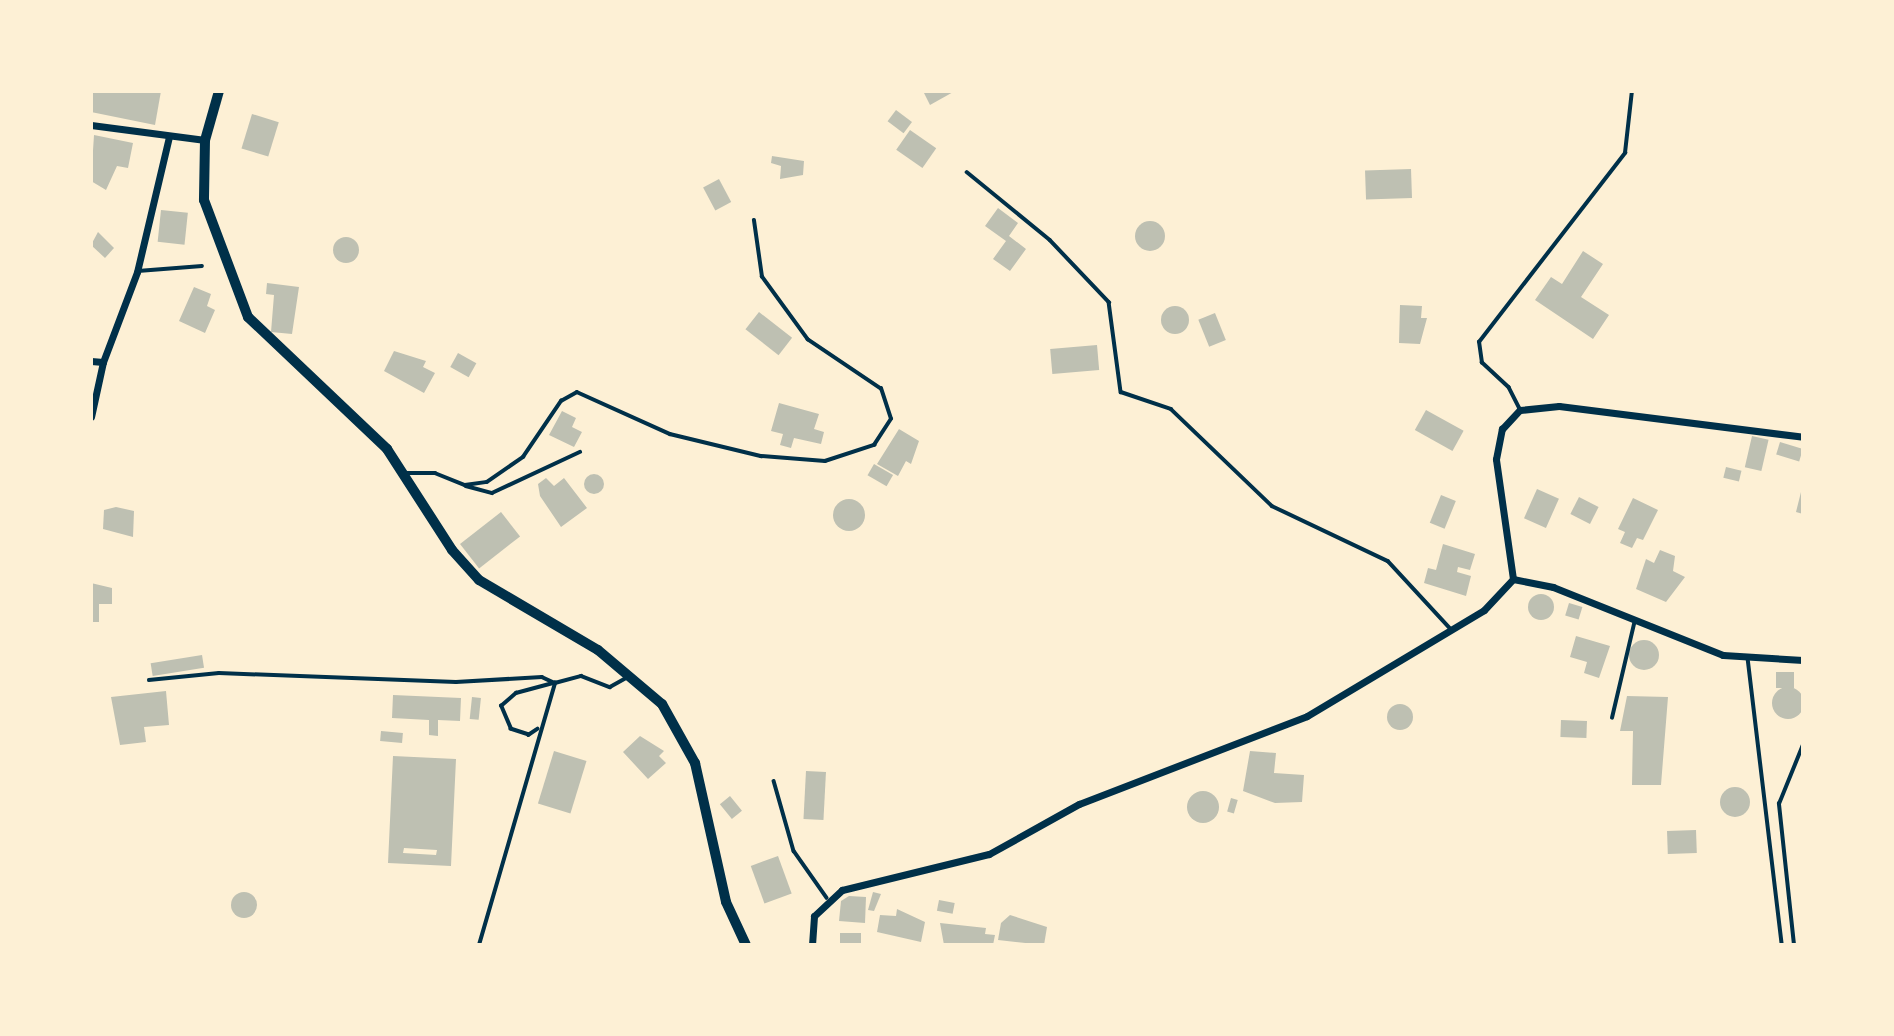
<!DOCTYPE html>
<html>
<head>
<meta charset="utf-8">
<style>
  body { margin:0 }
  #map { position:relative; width:1894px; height:1036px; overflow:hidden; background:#fdf0d5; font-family:Commissioner,sans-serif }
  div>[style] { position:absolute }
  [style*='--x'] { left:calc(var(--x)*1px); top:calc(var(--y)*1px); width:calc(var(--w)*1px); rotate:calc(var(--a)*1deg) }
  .building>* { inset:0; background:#bec0b2; transform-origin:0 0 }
  .round { border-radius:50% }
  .service>* { height:3.5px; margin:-1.75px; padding:0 1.75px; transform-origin:1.75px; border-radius:1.75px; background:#003049 }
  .minor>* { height:7px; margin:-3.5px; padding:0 3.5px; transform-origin:3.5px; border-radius:3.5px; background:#003049 }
  .secondary>* { height:10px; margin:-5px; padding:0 5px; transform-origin:5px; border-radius:5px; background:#003049 }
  span { translate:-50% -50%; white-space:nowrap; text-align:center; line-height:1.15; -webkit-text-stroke:7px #fdf0d5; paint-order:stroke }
  .frame { position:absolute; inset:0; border:93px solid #fdf0d5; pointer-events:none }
</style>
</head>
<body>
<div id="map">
  <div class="building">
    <i style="clip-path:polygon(91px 91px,161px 91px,155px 125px,91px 112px)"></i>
    <i style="clip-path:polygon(923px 91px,955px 91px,930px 105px)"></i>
    <i style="left:896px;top:110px;width:20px;height:14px;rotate:37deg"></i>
    <i style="left:252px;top:114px;width:28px;height:36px;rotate:17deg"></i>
    <i style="left:910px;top:130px;width:32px;height:24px;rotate:35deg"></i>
    <i style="clip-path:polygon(94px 135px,133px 143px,128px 168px,117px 166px,106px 190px,91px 181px)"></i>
    <i style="clip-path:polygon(772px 156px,804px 161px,803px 175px,780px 179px,781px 166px,771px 163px)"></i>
    <i style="left:1411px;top:169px;width:29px;height:46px;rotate:88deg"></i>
    <i style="left:719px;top:179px;width:26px;height:18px;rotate:62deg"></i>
    <i style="clip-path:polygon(998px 208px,1018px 223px,1009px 236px,1026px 249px,1010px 271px,993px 259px,1006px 241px,985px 226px)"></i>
    <i style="left:161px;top:210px;width:27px;height:32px;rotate:6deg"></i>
    <i class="round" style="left:1135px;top:221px;width:30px;height:30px"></i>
    <i style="clip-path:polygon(98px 232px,114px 248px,105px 258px,91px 245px)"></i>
    <i class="round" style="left:333px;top:237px;width:26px;height:26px"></i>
    <i style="clip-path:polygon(1583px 251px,1603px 264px,1581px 297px,1609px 315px,1593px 339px,1535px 300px,1551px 277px,1562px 284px)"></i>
    <i style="clip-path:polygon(267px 283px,299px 287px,292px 334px,271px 332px,274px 295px,266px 294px)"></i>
    <i style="clip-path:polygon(194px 287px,211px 294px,207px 306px,215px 310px,205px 333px,179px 321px)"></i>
    <i style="clip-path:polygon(1400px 305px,1422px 306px,1421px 318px,1427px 318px,1420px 344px,1399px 343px)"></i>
    <i class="round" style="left:1161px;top:306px;width:28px;height:28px"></i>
    <i style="left:759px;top:312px;width:42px;height:22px;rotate:38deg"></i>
    <i style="left:1215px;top:313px;width:29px;height:18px;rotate:68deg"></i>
    <i style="left:1097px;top:345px;width:25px;height:47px;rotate:85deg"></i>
    <i style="clip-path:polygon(394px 351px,426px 361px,423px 367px,435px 373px,424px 393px,384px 371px)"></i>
    <i style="left:458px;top:353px;width:21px;height:16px;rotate:29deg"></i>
    <i style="clip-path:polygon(779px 403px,819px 414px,814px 429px,824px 432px,821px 444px,794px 438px,791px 448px,780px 445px,783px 434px,771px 431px)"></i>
    <i style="left:1426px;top:410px;width:43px;height:23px;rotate:29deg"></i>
    <i style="clip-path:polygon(562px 411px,576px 418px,572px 427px,582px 432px,574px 447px,549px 435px)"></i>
    <i style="clip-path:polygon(899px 429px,919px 441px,911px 464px,906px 461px,898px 476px,877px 464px)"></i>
    <i style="left:1752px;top:436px;width:17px;height:32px;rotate:13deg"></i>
    <i style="left:1780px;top:442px;width:24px;height:13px;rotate:17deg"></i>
    <i style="left:874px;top:464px;width:22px;height:13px;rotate:30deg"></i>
    <i style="left:1726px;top:467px;width:16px;height:11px;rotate:14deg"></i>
    <i class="round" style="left:584px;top:474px;width:20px;height:20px"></i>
    <i style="clip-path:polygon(546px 478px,554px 486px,564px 478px,587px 508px,561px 527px,540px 496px,538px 484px)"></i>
    <i style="clip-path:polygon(1802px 488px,1803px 488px,1803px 514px,1796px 512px)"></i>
    <i style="left:1537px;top:489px;width:24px;height:32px;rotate:24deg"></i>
    <i style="left:1441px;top:495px;width:16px;height:30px;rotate:22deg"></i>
    <i style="left:1579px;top:497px;width:22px;height:19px;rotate:27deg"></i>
    <i style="clip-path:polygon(1633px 498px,1658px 510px,1643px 540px,1637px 538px,1632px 548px,1620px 543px,1625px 532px,1618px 529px)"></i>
    <i class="round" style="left:833px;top:499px;width:32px;height:32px"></i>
    <i style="clip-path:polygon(116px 507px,134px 511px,133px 537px,103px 529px,104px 510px)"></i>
    <i style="left:501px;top:512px;width:31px;height:52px;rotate:52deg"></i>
    <i style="clip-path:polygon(1443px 544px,1475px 554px,1470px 570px,1458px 567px,1457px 572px,1471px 576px,1466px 596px,1424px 583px,1428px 568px,1436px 570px)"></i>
    <i style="clip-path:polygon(1660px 550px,1675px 556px,1673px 571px,1685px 577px,1666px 602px,1636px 589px,1646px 559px,1654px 563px)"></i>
    <i style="clip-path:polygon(91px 583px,112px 588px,112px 604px,99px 604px,99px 622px,91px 622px)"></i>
    <i class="round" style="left:1528px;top:594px;width:26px;height:26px"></i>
    <i style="left:1569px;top:603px;width:14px;height:13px;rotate:17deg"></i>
    <i style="clip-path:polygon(1576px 636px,1610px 646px,1599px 678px,1584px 673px,1587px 662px,1570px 657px)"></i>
    <i class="round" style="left:1629px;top:640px;width:30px;height:30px"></i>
    <i style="left:202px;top:655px;width:13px;height:52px;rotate:81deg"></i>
    <i style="left:1776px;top:672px;width:18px;height:16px"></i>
    <i class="round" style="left:1772px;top:687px;width:32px;height:32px"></i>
    <i style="clip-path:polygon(166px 691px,169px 725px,144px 727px,146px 742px,120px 745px,111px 697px)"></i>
    <i style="clip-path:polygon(393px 695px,461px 698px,460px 721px,438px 720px,438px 736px,429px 735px,429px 720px,392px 718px)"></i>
    <i style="clip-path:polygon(1627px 696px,1668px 697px,1661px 785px,1632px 785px,1633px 731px,1620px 731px)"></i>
    <i style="left:472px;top:697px;width:9px;height:22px;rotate:6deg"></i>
    <i class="round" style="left:1387px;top:704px;width:26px;height:26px"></i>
    <i style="left:1561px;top:720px;width:26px;height:17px;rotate:2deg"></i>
    <i style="left:381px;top:731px;width:22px;height:10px;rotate:5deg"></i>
    <i style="clip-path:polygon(640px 736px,664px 751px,659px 756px,666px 763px,648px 779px,623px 752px)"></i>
    <i style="left:554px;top:751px;width:34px;height:55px;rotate:17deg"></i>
    <i style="clip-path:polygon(1250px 751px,1276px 753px,1274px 773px,1304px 775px,1302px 802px,1275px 803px,1243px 791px)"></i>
    <i style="clip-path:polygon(evenodd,393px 756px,456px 759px,451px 866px,388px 863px,393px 756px,404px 848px,437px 850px,436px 855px,403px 853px,404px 848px)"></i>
    <i style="left:806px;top:771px;width:20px;height:48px;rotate:3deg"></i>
    <i class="round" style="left:1720px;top:787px;width:30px;height:30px"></i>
    <i class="round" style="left:1187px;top:791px;width:32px;height:32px"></i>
    <i style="left:730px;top:796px;width:19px;height:13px;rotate:51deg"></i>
    <i style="left:1231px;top:798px;width:7px;height:14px;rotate:16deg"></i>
    <i style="left:1696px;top:830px;width:23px;height:29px;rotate:88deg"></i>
    <i style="left:778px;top:856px;width:40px;height:29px;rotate:70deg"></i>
    <i class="round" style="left:231px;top:892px;width:26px;height:26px"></i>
    <i style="clip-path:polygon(873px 892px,881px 894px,874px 911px,868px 910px)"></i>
    <i style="clip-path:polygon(849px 896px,866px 897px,865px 923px,839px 921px,841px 901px)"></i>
    <i style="left:939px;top:900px;width:16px;height:11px;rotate:11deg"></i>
    <i style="clip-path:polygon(897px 909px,925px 922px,921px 942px,877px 932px,880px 915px,896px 916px)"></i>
    <i style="clip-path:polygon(1010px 915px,1047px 927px,1044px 945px,998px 940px,1001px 923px)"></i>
    <i style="clip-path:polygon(940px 923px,986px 928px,985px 934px,995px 935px,993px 945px,944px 945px)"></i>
    <i style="left:840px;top:933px;width:21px;height:12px"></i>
  </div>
  <div class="service">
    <i style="--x:967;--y:172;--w:107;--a:39.3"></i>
    <i style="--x:1050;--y:240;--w:86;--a:46.4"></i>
    <i style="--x:1109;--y:302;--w:91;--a:82.4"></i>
    <i style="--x:1121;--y:392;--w:53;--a:18.8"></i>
    <i style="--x:1171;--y:409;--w:140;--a:43.8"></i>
    <i style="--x:1272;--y:506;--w:128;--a:25.4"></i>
    <i style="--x:1388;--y:561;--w:93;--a:47.2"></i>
    <i style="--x:138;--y:271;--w:64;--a:-4.5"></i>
    <i style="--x:1520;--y:410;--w:25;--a:-117"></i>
    <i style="--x:1509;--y:388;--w:37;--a:-137"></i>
    <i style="--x:1482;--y:363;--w:21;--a:-98"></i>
    <i style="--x:1479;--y:342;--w:239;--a:-52.3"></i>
    <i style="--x:1625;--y:153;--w:62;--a:-83.6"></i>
    <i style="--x:405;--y:473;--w:30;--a:0"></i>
    <i style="--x:435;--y:473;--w:32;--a:22"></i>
    <i style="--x:465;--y:485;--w:22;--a:-8"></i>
    <i style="--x:487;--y:482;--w:44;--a:-34.8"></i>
    <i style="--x:523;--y:457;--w:68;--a:-55.8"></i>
    <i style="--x:561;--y:401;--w:18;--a:-29"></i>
    <i style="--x:577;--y:392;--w:102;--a:24.3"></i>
    <i style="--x:670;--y:434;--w:94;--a:13.6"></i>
    <i style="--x:761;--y:456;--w:64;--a:4.5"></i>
    <i style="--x:825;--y:461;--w:52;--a:-18.1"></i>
    <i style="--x:874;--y:445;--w:31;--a:-57"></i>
    <i style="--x:891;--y:419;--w:32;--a:-108"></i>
    <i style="--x:881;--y:389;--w:88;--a:-146.1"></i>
    <i style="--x:808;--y:340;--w:78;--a:-126.1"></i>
    <i style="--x:762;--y:277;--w:57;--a:-98.1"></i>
    <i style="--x:466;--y:486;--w:27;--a:15"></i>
    <i style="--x:492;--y:493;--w:97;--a:-25"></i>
    <i style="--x:1748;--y:658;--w:289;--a:83.2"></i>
    <i style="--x:149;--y:680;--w:70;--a:-5.7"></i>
    <i style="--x:219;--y:673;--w:237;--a:2.2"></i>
    <i style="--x:456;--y:682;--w:86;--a:-3.3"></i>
    <i style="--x:542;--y:677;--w:14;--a:25"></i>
    <i style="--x:1612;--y:718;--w:97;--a:-76.8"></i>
    <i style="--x:538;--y:729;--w:11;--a:146"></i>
    <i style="--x:529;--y:735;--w:19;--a:-162"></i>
    <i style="--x:511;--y:729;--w:25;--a:-113"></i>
    <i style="--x:501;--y:706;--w:20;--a:-41"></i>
    <i style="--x:516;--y:693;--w:38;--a:-15"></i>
    <i style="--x:774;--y:781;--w:73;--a:74.1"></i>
    <i style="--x:794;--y:851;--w:57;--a:54.9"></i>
    <i style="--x:479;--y:945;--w:273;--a:-73.8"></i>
    <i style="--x:555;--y:683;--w:27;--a:-15"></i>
    <i style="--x:581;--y:676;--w:31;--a:21"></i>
    <i style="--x:610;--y:687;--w:21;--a:-29"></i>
    <i style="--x:1794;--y:945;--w:142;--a:-96.1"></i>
    <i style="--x:1779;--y:804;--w:64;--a:-67.9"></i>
  </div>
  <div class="minor">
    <i style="--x:91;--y:125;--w:115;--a:7.5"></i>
    <i style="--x:91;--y:361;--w:12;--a:5"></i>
    <i style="--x:91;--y:417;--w:56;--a:-77.7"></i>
    <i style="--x:103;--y:362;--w:96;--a:-69.3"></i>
    <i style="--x:137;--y:272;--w:139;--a:-76.7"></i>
    <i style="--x:1513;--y:579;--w:121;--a:-98.1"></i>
    <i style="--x:1496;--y:459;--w:31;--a:-79"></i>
    <i style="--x:1502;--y:429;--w:26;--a:-47"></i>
    <i style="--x:1520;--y:410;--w:39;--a:-6"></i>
    <i style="--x:1559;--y:406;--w:246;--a:7.2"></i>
    <i style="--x:812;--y:945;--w:29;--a:-86"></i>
    <i style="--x:814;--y:916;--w:38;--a:-43"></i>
    <i style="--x:842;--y:890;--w:151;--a:-13.8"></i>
    <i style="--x:989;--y:854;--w:103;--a:-29.1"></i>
    <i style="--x:1079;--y:804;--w:244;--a:-21.1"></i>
    <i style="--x:1307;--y:716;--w:206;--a:-30.9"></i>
    <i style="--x:1484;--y:610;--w:42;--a:-46.9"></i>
    <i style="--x:1513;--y:579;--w:41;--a:11.3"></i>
    <i style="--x:1553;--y:587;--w:183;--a:21.8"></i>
    <i style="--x:1723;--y:655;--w:80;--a:3.6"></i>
  </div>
  <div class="secondary">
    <i style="--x:219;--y:91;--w:51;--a:105.9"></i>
    <i style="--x:205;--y:140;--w:60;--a:91"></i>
    <i style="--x:204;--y:200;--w:125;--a:69.4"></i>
    <i style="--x:248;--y:317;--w:192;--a:43.5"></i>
    <i style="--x:387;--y:449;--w:120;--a:57.2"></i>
    <i style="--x:452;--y:550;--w:40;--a:48"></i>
    <i style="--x:479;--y:580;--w:138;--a:30.5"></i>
    <i style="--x:598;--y:650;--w:84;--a:40.2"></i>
    <i style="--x:662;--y:704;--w:68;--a:60.8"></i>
    <i style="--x:695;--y:763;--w:142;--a:77.4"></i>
    <i style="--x:726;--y:902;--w:47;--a:65.1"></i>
  </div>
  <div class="frame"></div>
</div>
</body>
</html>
